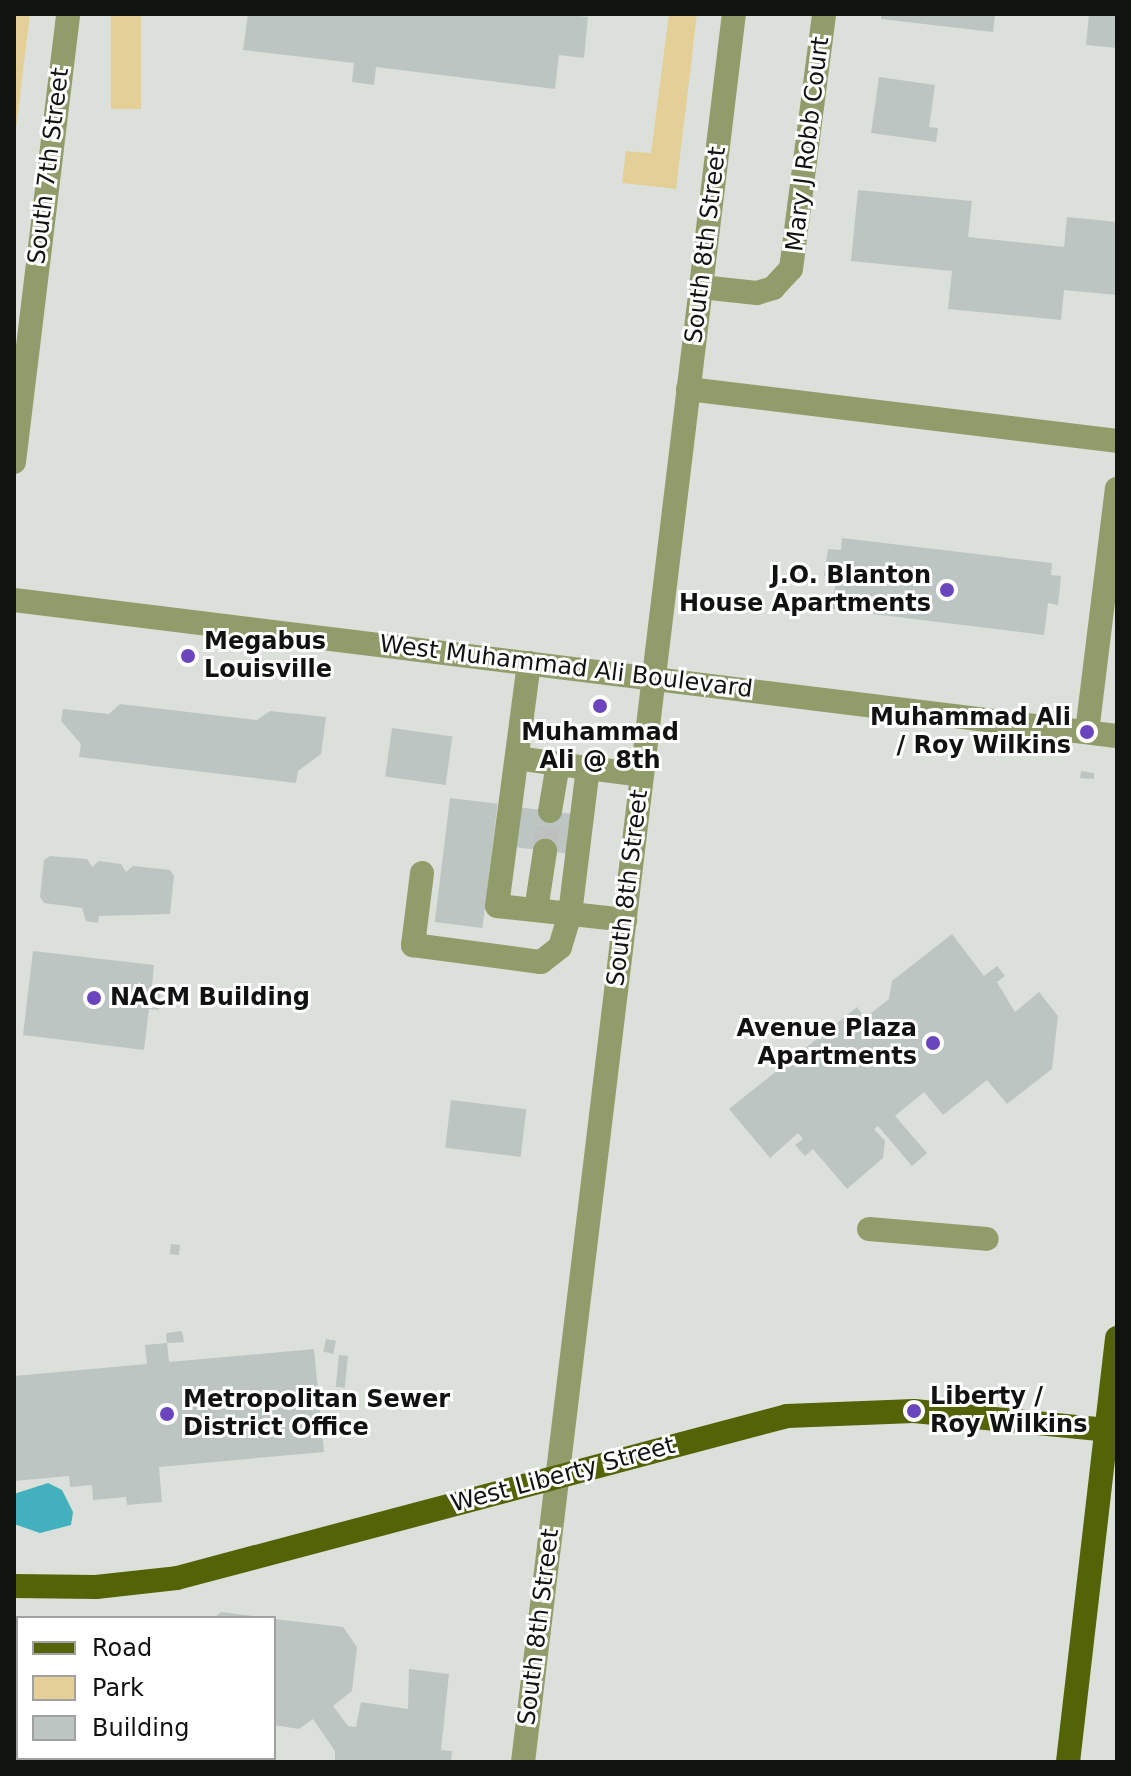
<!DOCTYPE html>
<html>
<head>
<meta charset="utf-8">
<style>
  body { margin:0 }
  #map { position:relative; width:1131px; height:1776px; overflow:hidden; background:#dbe0db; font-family:"DejaVu Sans",sans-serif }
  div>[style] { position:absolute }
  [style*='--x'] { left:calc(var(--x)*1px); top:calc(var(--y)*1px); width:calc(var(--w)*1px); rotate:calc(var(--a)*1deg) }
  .green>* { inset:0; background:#e4d096; transform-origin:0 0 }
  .water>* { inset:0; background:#43b0bd }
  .building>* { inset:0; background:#bdc5c3; transform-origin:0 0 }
  .minor-tunnel>* { height:24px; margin-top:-12px; transform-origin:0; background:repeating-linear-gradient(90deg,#bdc1bd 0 24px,transparent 0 36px) }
  .minor>* { height:24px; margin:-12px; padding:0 12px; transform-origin:12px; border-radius:12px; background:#909d6a }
  .major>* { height:24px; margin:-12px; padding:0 12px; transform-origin:12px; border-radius:12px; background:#536306 }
  .dots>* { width:22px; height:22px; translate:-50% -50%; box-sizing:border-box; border:4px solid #fff; border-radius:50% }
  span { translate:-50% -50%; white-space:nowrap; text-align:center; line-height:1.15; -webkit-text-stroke:6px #fff; paint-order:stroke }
  .street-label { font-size:24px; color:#111311 }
  .poi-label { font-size:24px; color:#111311; font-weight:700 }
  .right { translate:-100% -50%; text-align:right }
  .left { translate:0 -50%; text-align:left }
  .frame { position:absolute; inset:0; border:16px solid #111311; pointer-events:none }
  .legend { position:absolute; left:16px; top:1616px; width:260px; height:144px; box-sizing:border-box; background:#fff; border:2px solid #a0a1a0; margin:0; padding:10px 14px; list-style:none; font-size:24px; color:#111311 }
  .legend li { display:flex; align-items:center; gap:16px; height:40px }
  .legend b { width:40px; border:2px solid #a0a1a0 }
</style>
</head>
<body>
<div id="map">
  <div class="green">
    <i style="clip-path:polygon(14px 14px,30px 14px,14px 145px)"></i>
    <i style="left:111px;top:14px;width:30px;height:95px"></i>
    <i style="clip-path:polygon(669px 14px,697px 14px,676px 189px,622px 183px,626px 151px,651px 153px)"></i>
  </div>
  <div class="water">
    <i style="clip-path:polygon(48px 1483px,62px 1490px,73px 1512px,71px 1525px,40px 1533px,14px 1524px,14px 1494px)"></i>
  </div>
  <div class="building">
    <i style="clip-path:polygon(248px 14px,562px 14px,588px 17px,584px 58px,559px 55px,555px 89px,376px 67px,374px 85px,352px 82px,354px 63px,243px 50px)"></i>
    <i style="clip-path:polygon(881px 14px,995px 14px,993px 32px,881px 19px)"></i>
    <i style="clip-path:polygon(1089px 14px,1117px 14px,1117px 48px,1086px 45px)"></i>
    <i style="clip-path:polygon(879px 77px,935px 85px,929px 127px,938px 128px,936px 142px,871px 133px)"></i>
    <i style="clip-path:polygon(858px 190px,972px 201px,968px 237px,1064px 247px,1067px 217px,1117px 222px,1117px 295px,1064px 290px,1061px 320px,948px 309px,952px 271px,851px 261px)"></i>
    <i style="clip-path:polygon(842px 538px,1052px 563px,1051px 575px,1061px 576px,1058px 605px,1048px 603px,1044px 635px,832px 609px,836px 578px,824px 576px,828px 549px,841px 550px)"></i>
    <i style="clip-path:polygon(120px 704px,257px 720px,270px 711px,326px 717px,321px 754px,298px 771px,296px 783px,79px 757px,81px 744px,61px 721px,63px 709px,109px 714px)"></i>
    <i style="left:392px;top:728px;width:61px;height:49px;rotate:8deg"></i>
    <i style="clip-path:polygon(1081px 771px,1094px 773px,1094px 779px,1080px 778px)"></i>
    <i style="left:450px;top:798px;width:48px;height:125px;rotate:7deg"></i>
    <i style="left:517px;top:807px;width:61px;height:40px;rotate:7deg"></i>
    <i style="clip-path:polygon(50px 856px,87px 859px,92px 867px,99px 861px,121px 864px,126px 872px,133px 866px,170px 870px,174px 876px,170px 914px,99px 916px,98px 923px,86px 921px,82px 908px,44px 903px,40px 897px,44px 860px)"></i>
    <i style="clip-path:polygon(952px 934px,984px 976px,997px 966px,1005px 976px,997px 982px,1015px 1012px,1039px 992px,1058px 1016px,1052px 1069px,1007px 1104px,987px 1080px,943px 1115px,924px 1092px,895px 1116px,927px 1153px,912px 1166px,878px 1126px,874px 1129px,885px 1141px,883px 1158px,847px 1189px,813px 1149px,805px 1156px,795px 1145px,803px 1139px,798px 1133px,770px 1158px,729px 1109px,857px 1007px,865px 1018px,889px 999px,892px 981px)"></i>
    <i style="clip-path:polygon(33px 951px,154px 965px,152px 986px,161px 987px,159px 1010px,149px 1009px,144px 1050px,23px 1035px)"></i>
    <i style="left:451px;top:1100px;width:76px;height:48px;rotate:7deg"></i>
    <i style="left:171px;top:1244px;width:9px;height:10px;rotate:6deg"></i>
    <i style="clip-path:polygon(182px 1331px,184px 1342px,167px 1343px,166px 1333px)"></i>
    <i style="left:326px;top:1339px;width:10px;height:13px;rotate:11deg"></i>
    <i style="clip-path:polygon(167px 1343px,169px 1362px,314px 1349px,324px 1452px,159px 1467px,162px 1502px,127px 1505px,126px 1497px,93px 1500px,92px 1485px,70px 1487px,69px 1476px,14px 1481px,14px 1376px,147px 1364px,145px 1345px)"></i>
    <i style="left:339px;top:1355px;width:9px;height:32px;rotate:6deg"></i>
    <i style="clip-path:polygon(221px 1612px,253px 1616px,253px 1618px,214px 1618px)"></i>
    <i style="clip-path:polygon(274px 1619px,343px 1627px,357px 1647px,352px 1691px,333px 1706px,348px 1726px,356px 1727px,361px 1702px,408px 1709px,409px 1669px,449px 1674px,441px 1750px,452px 1751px,451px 1762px,335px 1762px,335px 1751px,313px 1719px,299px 1729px,274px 1725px)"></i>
    <i style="clip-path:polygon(14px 1713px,18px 1758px,173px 1758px,172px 1762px,14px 1762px)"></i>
    <i style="clip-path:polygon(176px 1758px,244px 1758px,175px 1762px)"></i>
  </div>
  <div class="minor-tunnel">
    <i style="--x:545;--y:851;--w:40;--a:-82.9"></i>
  </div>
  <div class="minor">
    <i style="--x:701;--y:287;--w:56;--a:6.1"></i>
    <i style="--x:757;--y:293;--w:17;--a:-17"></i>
    <i style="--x:773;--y:288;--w:26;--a:-47"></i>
    <i style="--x:791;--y:269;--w:257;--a:-82.6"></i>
    <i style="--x:688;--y:389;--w:432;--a:6.9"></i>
    <i style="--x:14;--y:462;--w:451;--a:-83.1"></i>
    <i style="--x:14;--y:600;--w:1111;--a:7.03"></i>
    <i style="--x:529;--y:663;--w:245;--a:97.5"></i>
    <i style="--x:497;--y:906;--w:129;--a:6.2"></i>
    <i style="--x:1087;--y:732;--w:245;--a:-83"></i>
    <i style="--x:517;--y:758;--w:72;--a:8"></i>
    <i style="--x:550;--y:811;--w:48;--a:-80.3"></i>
    <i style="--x:422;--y:873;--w:73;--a:97.1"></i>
    <i style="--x:413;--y:945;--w:129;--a:7.6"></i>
    <i style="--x:541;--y:962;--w:24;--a:-38"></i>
    <i style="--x:560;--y:947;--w:34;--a:-73"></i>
    <i style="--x:570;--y:914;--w:147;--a:-83"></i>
    <i style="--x:588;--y:768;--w:54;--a:7.4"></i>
    <i style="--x:536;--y:910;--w:60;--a:-81.3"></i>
    <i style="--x:869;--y:1229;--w:118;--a:4.8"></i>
    <i style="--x:523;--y:1762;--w:1761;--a:-83.12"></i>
  </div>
  <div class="major">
    <i style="--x:14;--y:1586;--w:82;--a:0.7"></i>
    <i style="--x:96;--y:1587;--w:81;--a:-6.3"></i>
    <i style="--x:177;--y:1578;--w:631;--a:-14.87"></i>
    <i style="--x:787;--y:1416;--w:127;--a:-2.3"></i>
    <i style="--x:914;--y:1411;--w:204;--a:5.6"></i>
    <i style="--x:1068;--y:1762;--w:427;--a:-83.4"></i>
  </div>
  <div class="dots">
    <i style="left:947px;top:590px;background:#6a45bd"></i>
    <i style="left:188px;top:656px;background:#6a45bd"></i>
    <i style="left:600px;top:706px;background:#6a45bd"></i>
    <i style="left:1087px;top:732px;background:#6a45bd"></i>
    <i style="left:94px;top:998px;background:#6a45bd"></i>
    <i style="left:933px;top:1043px;background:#6a45bd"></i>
    <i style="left:914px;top:1411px;background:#6a45bd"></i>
    <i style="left:167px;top:1414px;background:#6a45bd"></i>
  </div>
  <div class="street-label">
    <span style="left:808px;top:144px;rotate:-83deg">Mary J Robb Court</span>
    <span style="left:49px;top:166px;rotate:-83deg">South 7th Street</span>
    <span style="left:706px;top:245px;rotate:-83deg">South 8th Street</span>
    <span style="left:566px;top:667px;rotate:7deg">West Muhammad Ali Boulevard</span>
    <span style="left:628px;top:888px;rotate:-83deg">South 8th Street</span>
    <span style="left:563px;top:1475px;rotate:-15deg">West Liberty Street</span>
    <span style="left:539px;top:1627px;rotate:-83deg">South 8th Street</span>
  </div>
  <div class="poi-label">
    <span class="right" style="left:931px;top:590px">J.O. Blanton<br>House Apartments</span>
    <span class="left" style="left:204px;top:656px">Megabus<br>Louisville</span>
    <span class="right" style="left:1071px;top:732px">Muhammad Ali<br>/ Roy Wilkins</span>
    <span style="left:600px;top:747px">Muhammad<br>Ali @ 8th</span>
    <span class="left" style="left:110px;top:998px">NACM Building</span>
    <span class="right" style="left:917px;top:1043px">Avenue Plaza<br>Apartments</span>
    <span class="left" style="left:930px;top:1411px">Liberty /<br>Roy Wilkins</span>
    <span class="left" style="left:183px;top:1414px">Metropolitan Sewer<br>District Office</span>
  </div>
  <div class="frame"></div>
  <ul class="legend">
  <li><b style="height:10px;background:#536306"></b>Road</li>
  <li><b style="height:22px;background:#e4d096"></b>Park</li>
  <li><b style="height:22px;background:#bdc5c3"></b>Building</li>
  </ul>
</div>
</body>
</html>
